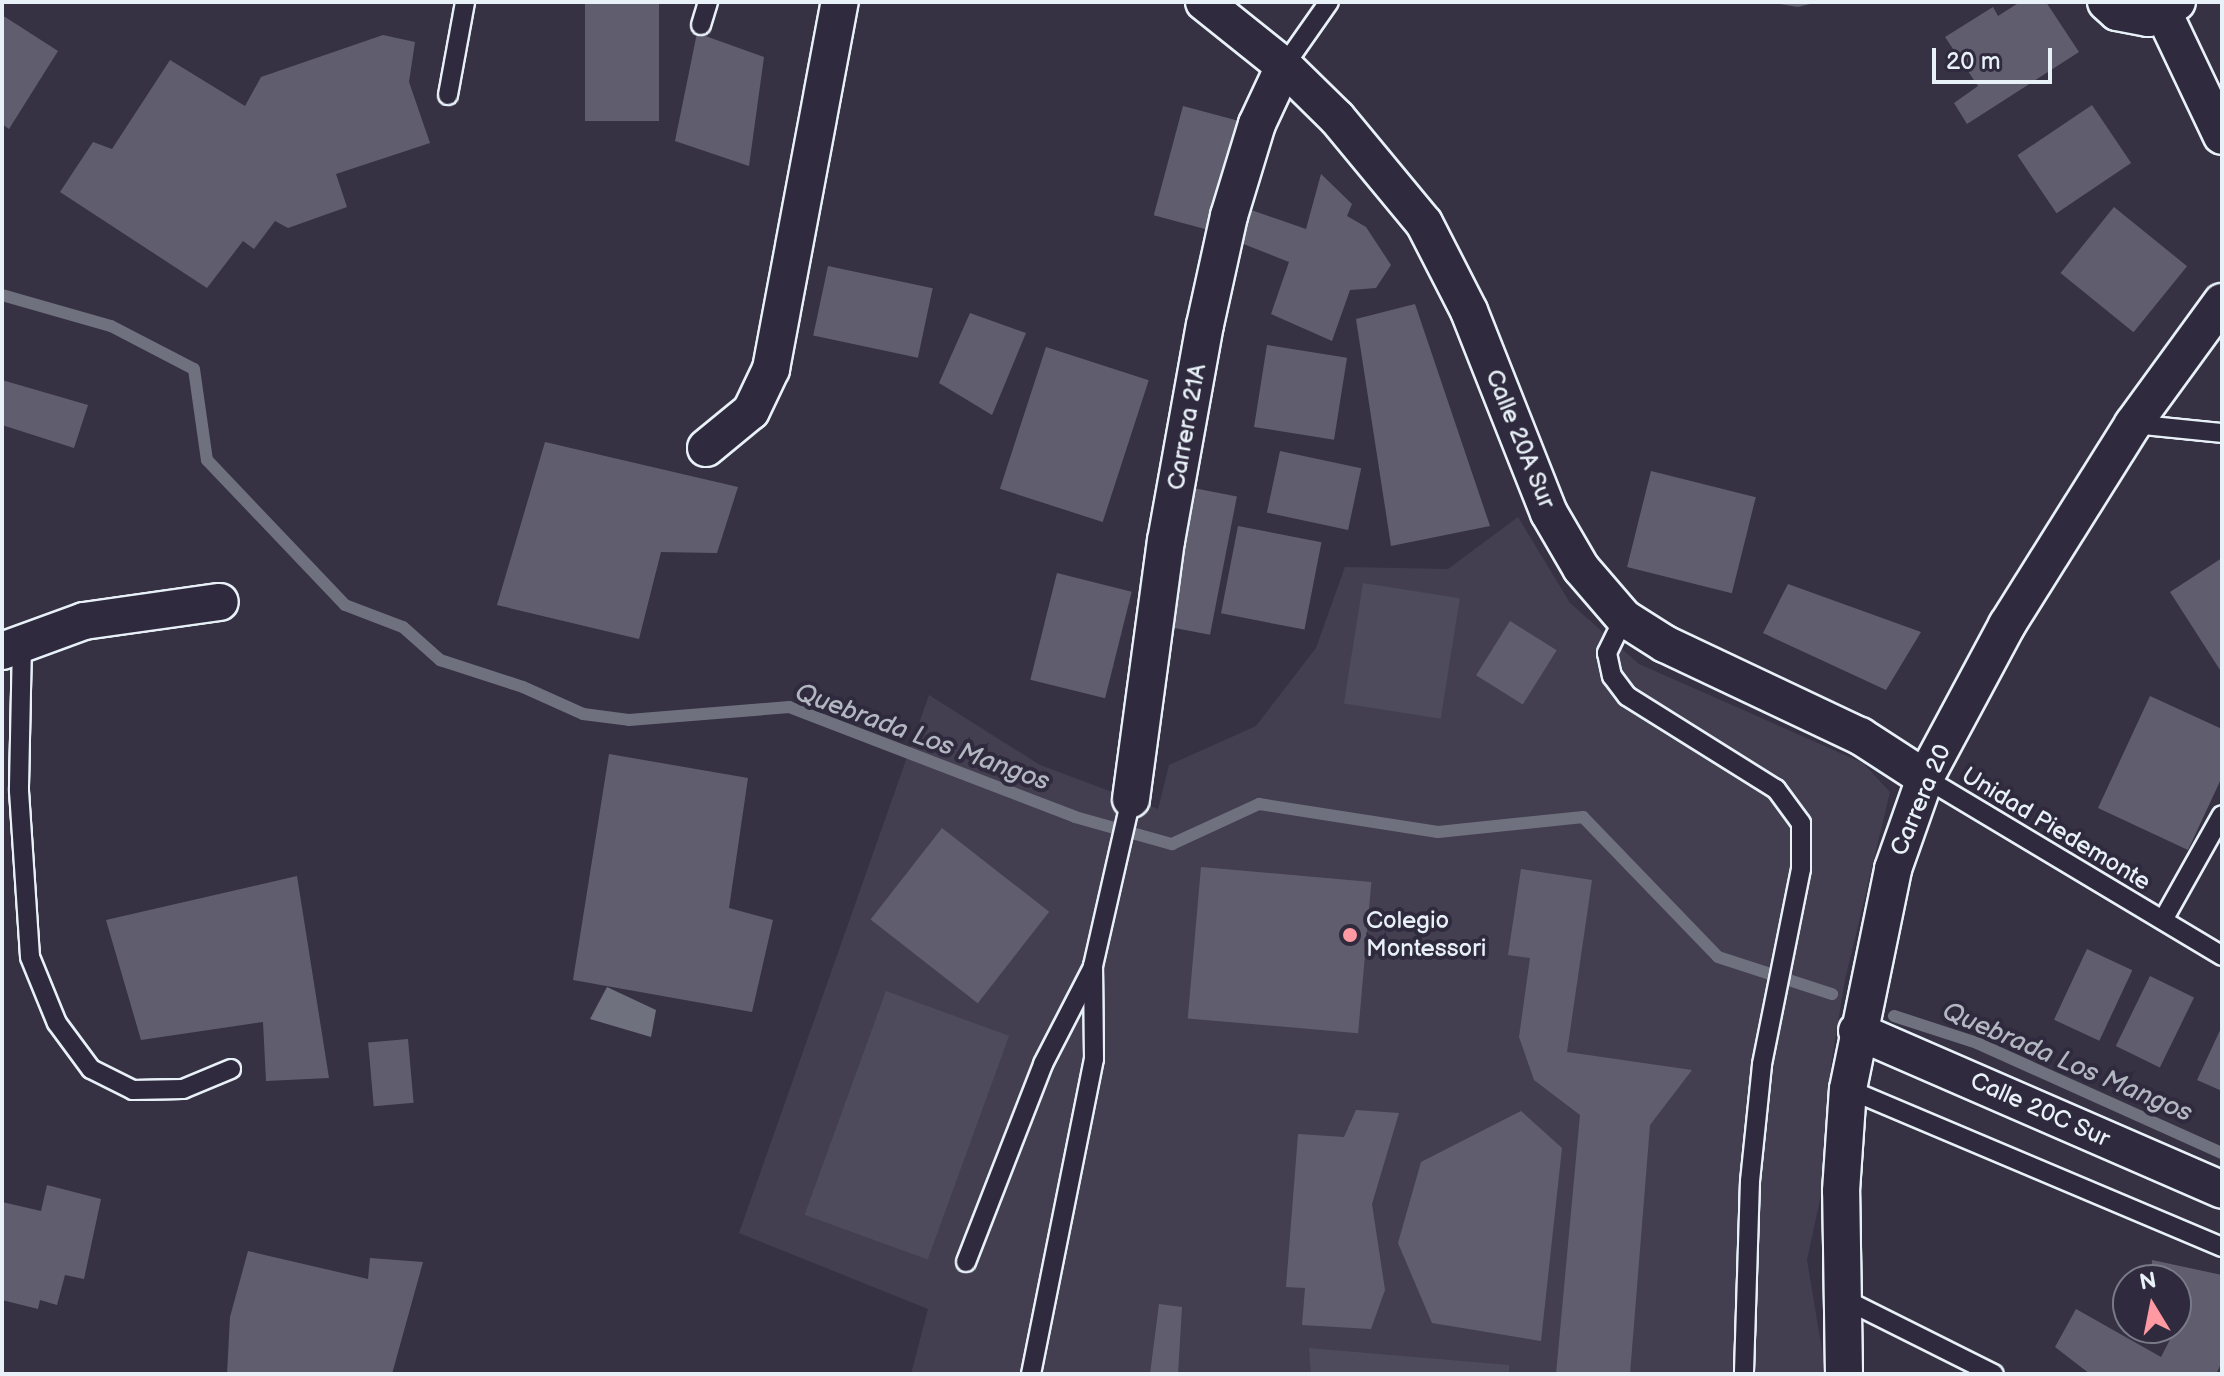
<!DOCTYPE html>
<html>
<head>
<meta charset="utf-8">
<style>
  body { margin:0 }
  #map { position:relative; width:2224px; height:1376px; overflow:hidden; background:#363244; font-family:"Balsamiq Sans",sans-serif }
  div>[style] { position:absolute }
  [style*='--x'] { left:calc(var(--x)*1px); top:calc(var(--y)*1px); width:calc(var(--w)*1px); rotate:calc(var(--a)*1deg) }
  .built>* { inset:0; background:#433f51 }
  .green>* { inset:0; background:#4d4b5c; transform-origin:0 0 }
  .water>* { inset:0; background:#70717f }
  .stream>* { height:12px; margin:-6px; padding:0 6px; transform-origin:6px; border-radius:6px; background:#70717f }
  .building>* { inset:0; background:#605e6e; transform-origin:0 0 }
  .roads { filter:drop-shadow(2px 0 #e8f1f8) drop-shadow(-2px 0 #e8f1f8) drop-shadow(0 2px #e8f1f8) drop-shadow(0 -2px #e8f1f8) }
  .service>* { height:18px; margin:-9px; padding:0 9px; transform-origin:9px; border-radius:9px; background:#2f2a3d }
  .minor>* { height:36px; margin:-18px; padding:0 18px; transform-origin:18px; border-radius:18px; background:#2f2a3d }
  .dots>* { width:22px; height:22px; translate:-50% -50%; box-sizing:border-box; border:4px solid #2f2a3d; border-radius:50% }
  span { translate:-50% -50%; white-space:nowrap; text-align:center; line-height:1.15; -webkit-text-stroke:8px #2f2a3d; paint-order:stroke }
  .street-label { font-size:24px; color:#e8f1f8 }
  .poi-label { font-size:24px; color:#e8f1f8 }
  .left { translate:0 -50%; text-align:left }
  .water-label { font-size:26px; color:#b2b7c2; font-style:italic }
  .frame { position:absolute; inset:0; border:4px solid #e8f1f8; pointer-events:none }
  .north { position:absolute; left:2112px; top:1264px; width:80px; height:80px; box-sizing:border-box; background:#2f2a3d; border:2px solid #797a88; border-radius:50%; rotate:350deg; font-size:22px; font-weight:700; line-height:32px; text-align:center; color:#e8f1f8 }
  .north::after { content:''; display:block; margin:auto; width:28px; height:36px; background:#ff9aa2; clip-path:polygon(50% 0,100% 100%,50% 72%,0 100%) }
  .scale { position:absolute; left:1932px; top:48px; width:120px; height:36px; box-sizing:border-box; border:4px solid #e8f1f8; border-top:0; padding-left:10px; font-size:24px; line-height:28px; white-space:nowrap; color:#e8f1f8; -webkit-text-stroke:6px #2f2a3d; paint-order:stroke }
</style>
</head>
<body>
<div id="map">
  <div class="built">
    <i style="clip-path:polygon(1518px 517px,1570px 603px,1639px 664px,1863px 763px,1890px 792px,1845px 980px,1831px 1064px,1825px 1176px,1807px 1260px,1826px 1374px,911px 1374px,928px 1309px,739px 1233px,929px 695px,1040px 765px,1158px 809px,1169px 765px,1256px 726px,1316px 648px,1345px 567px,1448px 569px)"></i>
  </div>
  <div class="green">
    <i style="left:1363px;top:583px;width:98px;height:122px;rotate:9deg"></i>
    <i style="left:886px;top:991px;width:131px;height:238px;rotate:20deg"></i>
    <i style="clip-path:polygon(1309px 1348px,1509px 1365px,1509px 1374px,1311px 1374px)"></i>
  </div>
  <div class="water">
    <i style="clip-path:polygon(607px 987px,656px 1010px,651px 1037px,590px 1019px)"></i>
  </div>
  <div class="stream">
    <i style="--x:2;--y:295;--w:113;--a:15.9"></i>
    <i style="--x:111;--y:326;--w:93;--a:27.4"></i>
    <i style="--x:194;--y:369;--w:92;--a:81.9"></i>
    <i style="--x:207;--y:460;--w:200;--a:46.4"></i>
    <i style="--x:345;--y:605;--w:62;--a:20.8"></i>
    <i style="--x:403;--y:627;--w:50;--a:41.7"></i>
    <i style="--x:440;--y:660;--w:87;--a:18"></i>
    <i style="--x:523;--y:687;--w:66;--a:24.2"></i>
    <i style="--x:583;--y:714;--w:46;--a:7.4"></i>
    <i style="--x:629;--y:720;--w:161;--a:-4.6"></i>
    <i style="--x:789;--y:707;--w:306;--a:21"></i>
    <i style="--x:1075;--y:817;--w:101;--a:15.6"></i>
    <i style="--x:1172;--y:844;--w:96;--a:-24.7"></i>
    <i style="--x:1259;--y:804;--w:181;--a:8.9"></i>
    <i style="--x:1438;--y:832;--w:146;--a:-5.9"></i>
    <i style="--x:1583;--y:817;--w:194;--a:46"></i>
    <i style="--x:1718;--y:957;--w:120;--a:18"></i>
    <i style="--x:1894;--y:1016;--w:87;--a:18"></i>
    <i style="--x:1977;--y:1043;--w:269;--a:24.2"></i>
  </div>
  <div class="building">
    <i style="left:585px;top:2px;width:74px;height:119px"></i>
    <i style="clip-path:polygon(1767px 2px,1818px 2px,1798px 7px)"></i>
    <i style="clip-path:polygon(2020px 2px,2046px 2px,2079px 52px,1967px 124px,1954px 103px,1978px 86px,1945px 37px,1993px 7px,1998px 16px)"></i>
    <i style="clip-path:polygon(2px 15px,58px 51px,9px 129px,2px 124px)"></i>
    <i style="clip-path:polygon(697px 33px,764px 57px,749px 166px,675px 141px)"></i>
    <i style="clip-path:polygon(383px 35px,415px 42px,409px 82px,430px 143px,336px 174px,347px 207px,288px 228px,275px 221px,254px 249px,243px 241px,207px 288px,60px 192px,93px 142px,112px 149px,170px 60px,245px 106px,261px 77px)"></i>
    <i style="left:2092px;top:105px;width:70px;height:90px;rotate:56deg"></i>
    <i style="left:1183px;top:106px;width:59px;height:113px;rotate:15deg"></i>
    <i style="clip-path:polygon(1321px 174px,1352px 204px,1347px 216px,1366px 227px,1391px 265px,1376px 288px,1350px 290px,1332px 341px,1271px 314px,1289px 262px,1241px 243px,1251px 210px,1306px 229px)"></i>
    <i style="left:2114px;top:207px;width:94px;height:85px;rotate:39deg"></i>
    <i style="left:828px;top:266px;width:107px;height:71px;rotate:12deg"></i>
    <i style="clip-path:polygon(1415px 304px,1490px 526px,1391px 546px,1356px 319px)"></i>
    <i style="clip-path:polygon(970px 313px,1026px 333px,992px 415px,939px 383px)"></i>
    <i style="left:1267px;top:345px;width:81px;height:83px;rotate:9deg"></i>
    <i style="left:1046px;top:347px;width:108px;height:149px;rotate:18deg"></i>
    <i style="clip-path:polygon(2px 380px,88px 405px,74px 448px,2px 425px)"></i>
    <i style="clip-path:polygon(545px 442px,738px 487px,717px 553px,661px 552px,639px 639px,497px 605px)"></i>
    <i style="left:1280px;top:451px;width:83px;height:63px;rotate:12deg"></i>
    <i style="left:1651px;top:471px;width:108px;height:99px;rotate:14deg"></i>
    <i style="left:1178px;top:485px;width:60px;height:141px;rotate:11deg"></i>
    <i style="left:1238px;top:526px;width:85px;height:89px;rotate:11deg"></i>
    <i style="clip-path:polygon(2222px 558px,2222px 673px,2170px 592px)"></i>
    <i style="left:1057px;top:573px;width:77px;height:110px;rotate:14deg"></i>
    <i style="clip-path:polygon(1788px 584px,1921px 632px,1886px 690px,1763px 633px)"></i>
    <i style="left:1510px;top:621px;width:55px;height:64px;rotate:32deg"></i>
    <i style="clip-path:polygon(2150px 696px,2222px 729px,2222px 777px,2188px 850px,2098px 808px)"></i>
    <i style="clip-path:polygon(609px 754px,748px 778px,729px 908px,773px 920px,752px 1012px,573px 980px)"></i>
    <i style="left:942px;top:828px;width:136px;height:116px;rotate:38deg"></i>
    <i style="left:1201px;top:867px;width:171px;height:152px;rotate:5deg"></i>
    <i style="clip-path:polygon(1521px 869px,1592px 880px,1567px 1052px,1692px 1070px,1650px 1125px,1630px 1374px,1556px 1374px,1580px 1115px,1534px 1080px,1519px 1037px,1530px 958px,1508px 955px)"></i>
    <i style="clip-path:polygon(297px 876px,329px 1078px,266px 1081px,263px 1022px,141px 1040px,106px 920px)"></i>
    <i style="left:2087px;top:949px;width:50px;height:78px;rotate:25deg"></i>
    <i style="left:2150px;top:976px;width:49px;height:78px;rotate:26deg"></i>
    <i style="clip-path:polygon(2222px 1026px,2222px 1091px,2197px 1080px)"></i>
    <i style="left:408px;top:1039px;width:64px;height:40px;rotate:85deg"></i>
    <i style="clip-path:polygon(1356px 1110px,1399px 1113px,1372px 1204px,1385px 1290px,1371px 1329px,1302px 1325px,1305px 1288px,1286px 1287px,1298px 1134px,1344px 1137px)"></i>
    <i style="clip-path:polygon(1521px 1111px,1562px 1148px,1541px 1341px,1432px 1323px,1398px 1243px,1421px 1162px)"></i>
    <i style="clip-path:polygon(47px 1185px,101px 1199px,84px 1279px,65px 1275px,57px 1305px,40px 1300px,38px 1309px,2px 1300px,2px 1202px,41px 1211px)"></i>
    <i style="clip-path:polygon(248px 1251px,368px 1279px,370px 1258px,423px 1262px,392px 1374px,227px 1374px,230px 1317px)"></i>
    <i style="clip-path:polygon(2152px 1260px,2222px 1275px,2222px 1362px,2216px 1374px,2090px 1374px,2055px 1347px,2076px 1309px,2161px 1357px,2176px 1328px,2176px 1280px,2151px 1280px)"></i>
    <i style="clip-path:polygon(1159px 1304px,1182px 1307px,1178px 1374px,1150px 1374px)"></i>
  </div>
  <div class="roads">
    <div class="service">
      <i style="--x:701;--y:25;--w:24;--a:-73"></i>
      <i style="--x:1284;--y:66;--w:78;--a:-54.9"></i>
      <i style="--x:448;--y:95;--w:95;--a:-79.6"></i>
      <i style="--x:2133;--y:424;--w:89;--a:5.8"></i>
      <i style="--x:1624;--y:618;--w:39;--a:116"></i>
      <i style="--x:1607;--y:653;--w:24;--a:78"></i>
      <i style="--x:1612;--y:676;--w:25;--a:53"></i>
      <i style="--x:1627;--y:696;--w:176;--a:32"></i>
      <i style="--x:1776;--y:789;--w:42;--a:53.7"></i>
      <i style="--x:1801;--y:823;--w:46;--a:90"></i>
      <i style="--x:1801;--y:869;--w:200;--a:101.3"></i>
      <i style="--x:1762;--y:1065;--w:117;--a:95.9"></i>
      <i style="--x:1750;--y:1181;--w:193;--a:91.8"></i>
      <i style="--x:22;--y:643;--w:148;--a:91.2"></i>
      <i style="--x:19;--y:791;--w:166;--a:86.2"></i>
      <i style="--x:30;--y:957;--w:71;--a:67.8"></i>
      <i style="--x:57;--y:1023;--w:57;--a:53.5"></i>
      <i style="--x:91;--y:1069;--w:47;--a:26.6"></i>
      <i style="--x:133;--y:1090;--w:50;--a:-1.1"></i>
      <i style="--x:183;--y:1089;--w:52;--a:-22.6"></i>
      <i style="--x:1925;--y:778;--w:346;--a:30.9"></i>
      <i style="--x:2163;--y:920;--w:120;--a:-60.7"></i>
      <i style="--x:1848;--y:1089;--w:406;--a:22.9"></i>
      <i style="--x:966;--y:1262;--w:212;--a:-68.7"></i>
      <i style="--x:1043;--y:1064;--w:107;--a:-62.7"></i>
      <i style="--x:1840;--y:1297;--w:172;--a:26.6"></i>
      <i style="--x:1031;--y:1374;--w:321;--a:-78.7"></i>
      <i style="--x:1094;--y:1059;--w:93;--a:-90.6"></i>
      <i style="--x:1093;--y:966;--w:171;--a:-77.2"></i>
    </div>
    <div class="minor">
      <i style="--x:1204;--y:2;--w:102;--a:38.7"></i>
      <i style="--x:1284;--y:66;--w:74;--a:44.5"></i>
      <i style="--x:1337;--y:118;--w:136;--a:50.4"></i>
      <i style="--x:1424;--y:223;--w:99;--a:62.9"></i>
      <i style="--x:1469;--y:311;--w:217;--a:68.4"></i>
      <i style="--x:1549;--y:513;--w:64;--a:59.8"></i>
      <i style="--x:1581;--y:568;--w:66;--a:49.3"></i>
      <i style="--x:1624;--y:618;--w:49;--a:32.4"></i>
      <i style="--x:1665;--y:644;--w:216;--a:25.3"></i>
      <i style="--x:1860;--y:736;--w:77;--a:32.9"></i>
      <i style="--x:2106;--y:2;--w:15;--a:42"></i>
      <i style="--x:2117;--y:12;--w:32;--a:11"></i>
      <i style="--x:2148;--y:18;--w:33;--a:-29"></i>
      <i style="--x:2163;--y:12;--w:137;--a:64.6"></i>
      <i style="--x:706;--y:448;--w:58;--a:-39.4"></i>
      <i style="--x:751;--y:411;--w:47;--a:-64.5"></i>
      <i style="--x:771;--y:369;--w:373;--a:-79.4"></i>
      <i style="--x:2;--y:651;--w:87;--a:-20.1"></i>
      <i style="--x:84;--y:621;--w:137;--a:-8"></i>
      <i style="--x:1131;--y:799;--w:260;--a:-82.3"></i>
      <i style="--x:1166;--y:541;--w:219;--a:-79.8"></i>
      <i style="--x:1205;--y:325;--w:112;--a:-77.6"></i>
      <i style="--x:1229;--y:216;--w:96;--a:-73.1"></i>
      <i style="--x:1257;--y:124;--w:64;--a:-65"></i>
      <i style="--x:1857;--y:1031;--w:398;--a:23.5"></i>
      <i style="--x:1844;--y:1374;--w:183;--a:-90.9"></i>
      <i style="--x:1841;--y:1191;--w:102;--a:-86.1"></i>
      <i style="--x:1848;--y:1089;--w:225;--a:-78.4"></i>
      <i style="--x:1893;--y:869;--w:96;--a:-70.6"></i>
      <i style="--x:1925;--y:778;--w:174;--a:-61.8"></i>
      <i style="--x:2007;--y:625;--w:237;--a:-57.9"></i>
      <i style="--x:2133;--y:424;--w:151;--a:-53.9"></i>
    </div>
  </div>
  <div class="dots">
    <i style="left:1350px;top:935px;background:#ff9aa2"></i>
  </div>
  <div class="street-label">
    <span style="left:1187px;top:427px;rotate:-80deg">Carrera 21A</span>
    <span style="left:1520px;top:439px;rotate:68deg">Calle 20A Sur</span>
    <span style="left:1921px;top:800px;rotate:-67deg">Carrera 20</span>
    <span style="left:2056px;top:829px;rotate:31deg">Unidad Piedemonte</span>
    <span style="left:2040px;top:1110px;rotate:24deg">Calle 20C Sur</span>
  </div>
  <div class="poi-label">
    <span class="left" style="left:1366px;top:935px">Colegio<br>Montessori</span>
  </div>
  <div class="water-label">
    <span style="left:922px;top:738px;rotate:20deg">Quebrada Los Mangos</span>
    <span style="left:2067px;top:1063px;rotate:23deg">Quebrada Los Mangos</span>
  </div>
  <div class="frame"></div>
  <div class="north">N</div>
  <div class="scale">20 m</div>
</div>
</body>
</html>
